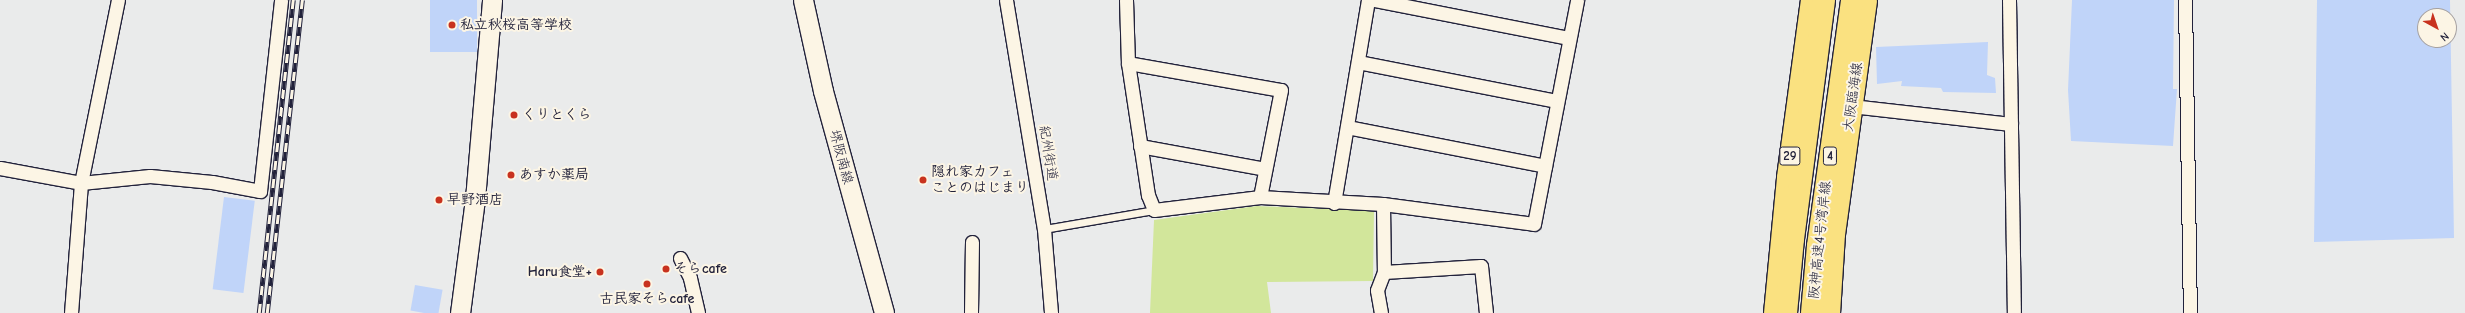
<!DOCTYPE html>
<html>
<head>
<meta charset="utf-8">
<style>
  body { margin:0 }
  #map { position:relative; width:2465px; height:313px; overflow:hidden; background:#eaebeb; font-family:"Comic Neue","Klee One",sans-serif }
  div>[style] { position:absolute }
  [style*='--x'] { left:calc(var(--x)*1px); top:calc(var(--y)*1px); width:calc(var(--w)*1px); rotate:calc(var(--a)*1deg) }
  .green>* { inset:0; background:#d2e69b }
  .building>* { inset:0; background:#c0d4f9; transform-origin:0 0 }
  .roads { filter:drop-shadow(1px 0 #22223b) drop-shadow(-1px 0 #22223b) drop-shadow(0 1px #22223b) drop-shadow(0 -1px #22223b) }
  .lane>* { height:7px; margin:-3.5px; padding:0 3.5px; transform-origin:3.5px; border-radius:3.5px; background:#fcf5e5 }
  .street>* { height:13px; margin:-6.5px; padding:0 6.5px; transform-origin:6.5px; border-radius:6.5px; background:#fcf5e5 }
  .secondary>* { height:19px; margin:-9.5px; padding:0 9.5px; transform-origin:9.5px; border-radius:9.5px; background:#fcf5e5 }
  .primary>* { height:21px; margin:-10.5px; padding:0 10.5px; transform-origin:10.5px; border-radius:10.5px; background:#fae180 }
  .highway>* { height:22px; margin:-11px; padding:0 11px; transform-origin:11px; border-radius:11px; background:#fae180 }
  .rail>* { height:4.5px; margin-top:-2.25px; transform-origin:0; background:repeating-linear-gradient(90deg,#fcf5e5 0 9px,#22223b 0 18px); box-sizing:border-box; border-block:1px solid #22223b }
  .dots>* { width:11px; height:11px; translate:-50% -50%; box-sizing:border-box; border:2px solid #fcf5e5; border-radius:50% }
  span { translate:-50% -50%; white-space:nowrap; text-align:center; line-height:1.15; -webkit-text-stroke:4px #fcf5e5; paint-order:stroke }
  .shield-label span { padding:1px 3px; background:#fcf5e5; border:1px solid; border-radius:3px; -webkit-text-stroke-width:0 }
  .shield-label { font-size:13px; color:#22223b; font-weight:700 }
  .poi-label { font-size:14px; color:#22223b; font-weight:700 }
  .left { translate:0 -50%; text-align:left }
  .right { translate:-100% -50%; text-align:right }
  .street-label { font-size:14px; color:#22223b }
  .north { position:absolute; left:2417px; top:8px; width:40px; height:40px; box-sizing:border-box; background:#fcf5e5; border:1px solid #a5a1a1; border-radius:50%; rotate:140deg; font-size:11px; font-weight:700; line-height:16px; text-align:center; color:#22223b }
  .north::after { content:''; display:block; margin:auto; width:14px; height:18px; background:#c8321e; clip-path:polygon(50% 0,100% 100%,50% 72%,0 100%) }
</style>
</head>
<body>
<div id="map">
  <div class="green">
    <i style="clip-path:polygon(1257px 206px,1374px 211px,1373px 281px,1267px 282px,1271px 313px,1150px 313px,1154px 220px)"></i>
  </div>
  <div class="building">
    <i style="left:430px;top:0;width:47px;height:52px"></i>
    <i style="clip-path:polygon(2072px 0,2174px 0,2173px 89px,2177px 89px,2173px 146px,2071px 141px,2068px 90px)"></i>
    <i style="clip-path:polygon(evenodd,2317px 0,2450px 0,2454px 238px,2314px 242px,2317px 0,2425px 16px,2449px 16px,2449px 40px,2425px 40px,2425px 16px)"></i>
    <i style="clip-path:polygon(1988px 42px,1987px 75px,1995px 78px,1996px 93px,1943px 92px,1941px 88px,1901px 86px,1902px 81px,1877px 84px,1876px 47px)"></i>
    <i style="left:224px;top:197px;width:31px;height:93px;rotate:7deg"></i>
    <i style="left:415px;top:285px;width:28px;height:26px;rotate:10deg"></i>
  </div>
  <div class="roads">
    <div class="lane">
      <i style="--x:1044;--y:229;--w:112;--a:-9.8"></i>
    </div>
    <div class="street">
      <i style="--x:1006;--y:0;--w:232;--a:80.6"></i>
      <i style="--x:1044;--y:229;--w:84;--a:85.2"></i>
      <i style="--x:1126;--y:0;--w:63;--a:88.2"></i>
      <i style="--x:1128;--y:63;--w:134;--a:81.4"></i>
      <i style="--x:1148;--y:195;--w:16;--a:68"></i>
      <i style="--x:1154;--y:210;--w:107;--a:-7"></i>
      <i style="--x:1260;--y:197;--w:123;--a:3.3"></i>
      <i style="--x:1383;--y:204;--w:152;--a:7.5"></i>
      <i style="--x:1534;--y:224;--w:228;--a:-79.1"></i>
      <i style="--x:1375;--y:0;--w:198;--a:11.1"></i>
      <i style="--x:2009;--y:0;--w:313;--a:89.1"></i>
      <i style="--x:2185;--y:0;--w:313;--a:89.1"></i>
      <i style="--x:1358;--y:62;--w:203;--a:11.1"></i>
      <i style="--x:1128;--y:63;--w:155;--a:10"></i>
      <i style="--x:1281;--y:90;--w:109;--a:101.1"></i>
      <i style="--x:1851;--y:106;--w:161;--a:6.4"></i>
      <i style="--x:1347;--y:127;--w:202;--a:11.1"></i>
      <i style="--x:1140;--y:146;--w:127;--a:10.4"></i>
      <i style="--x:0;--y:168;--w:82;--a:10.5"></i>
      <i style="--x:81;--y:183;--w:69;--a:-5.8"></i>
      <i style="--x:150;--y:176;--w:62;--a:5.5"></i>
      <i style="--x:212;--y:182;--w:49;--a:10.6"></i>
      <i style="--x:260;--y:191;--w:192;--a:-83.7"></i>
      <i style="--x:1334;--y:203;--w:206;--a:-80.5"></i>
      <i style="--x:1383;--y:204;--w:68;--a:89.2"></i>
      <i style="--x:1384;--y:272;--w:97;--a:-3.5"></i>
      <i style="--x:1481;--y:266;--w:47;--a:83.9"></i>
      <i style="--x:680;--y:258;--w:22;--a:63"></i>
      <i style="--x:690;--y:278;--w:36;--a:77"></i>
      <i style="--x:71;--y:313;--w:130;--a:-85.6"></i>
      <i style="--x:81;--y:183;--w:187;--a:-78.6"></i>
      <i style="--x:971;--y:313;--w:71;--a:-89.2"></i>
      <i style="--x:1381;--y:313;--w:23;--a:-100"></i>
      <i style="--x:1377;--y:290;--w:19;--a:-69"></i>
    </div>
    <div class="secondary">
      <i style="--x:803;--y:0;--w:93;--a:77.6"></i>
      <i style="--x:823;--y:91;--w:230;--a:74.6"></i>
      <i style="--x:460;--y:313;--w:115;--a:-82.5"></i>
      <i style="--x:475;--y:199;--w:200;--a:-85.1"></i>
    </div>
    <div class="primary">
      <i style="--x:1774;--y:313;--w:137;--a:-84.5"></i>
      <i style="--x:1787;--y:177;--w:179;--a:-82.3"></i>
      <i style="--x:1829;--y:313;--w:79;--a:-86.4"></i>
      <i style="--x:1834;--y:234;--w:236;--a:-82.2"></i>
    </div>
    <div class="highway">
      <i style="--x:1786;--y:313;--w:74;--a:-84.6"></i>
      <i style="--x:1793;--y:239;--w:241;--a:-82.6"></i>
      <i style="--x:1812;--y:313;--w:67;--a:-84.9"></i>
      <i style="--x:1818;--y:246;--w:248;--a:-82.1"></i>
    </div>
  </div>
  <div class="rail">
    <i style="--x:259;--y:313;--w:315;--a:-83.8"></i>
    <i style="--x:267;--y:313;--w:315;--a:-83.6"></i>
  </div>
  <div class="dots">
    <i style="left:452px;top:25px;background:#c8321e"></i>
    <i style="left:514px;top:115px;background:#c8321e"></i>
    <i style="left:511px;top:175px;background:#c8321e"></i>
    <i style="left:923px;top:180px;background:#c8321e"></i>
    <i style="left:439px;top:200px;background:#c8321e"></i>
    <i style="left:666px;top:269px;background:#c8321e"></i>
    <i style="left:600px;top:272px;background:#c8321e"></i>
    <i style="left:647px;top:284px;background:#c8321e"></i>
  </div>
  <div class="shield-label">
    <span style="left:1790px;top:156px">29</span>
    <span style="left:1830px;top:156px">4</span>
  </div>
  <div class="poi-label">
    <span class="left" style="left:460px;top:25px">私立秋桜高等学校</span>
    <span class="left" style="left:522px;top:115px">くりとくら</span>
    <span class="left" style="left:931px;top:180px">隠れ家カフェ<br>ことのはじまり</span>
    <span class="left" style="left:519px;top:175px">あすか薬局</span>
    <span class="left" style="left:447px;top:200px">早野酒店</span>
    <span class="left" style="left:674px;top:269px">そらcafe</span>
    <span class="right" style="left:592px;top:272px">Haru食堂+</span>
    <span style="left:647px;top:299px">古民家そらcafe</span>
  </div>
  <div class="street-label">
    <span style="left:1853px;top:97px;rotate:-82deg">大阪臨海線</span>
    <span style="left:1048px;top:153px;rotate:81deg">紀州街道</span>
    <span style="left:841px;top:157px;rotate:75deg">堺阪南線</span>
    <span style="left:1820px;top:240px;rotate:-84deg">阪神高速4号湾岸線</span>
  </div>
  <div class="north">N</div>
</div>
</body>
</html>
